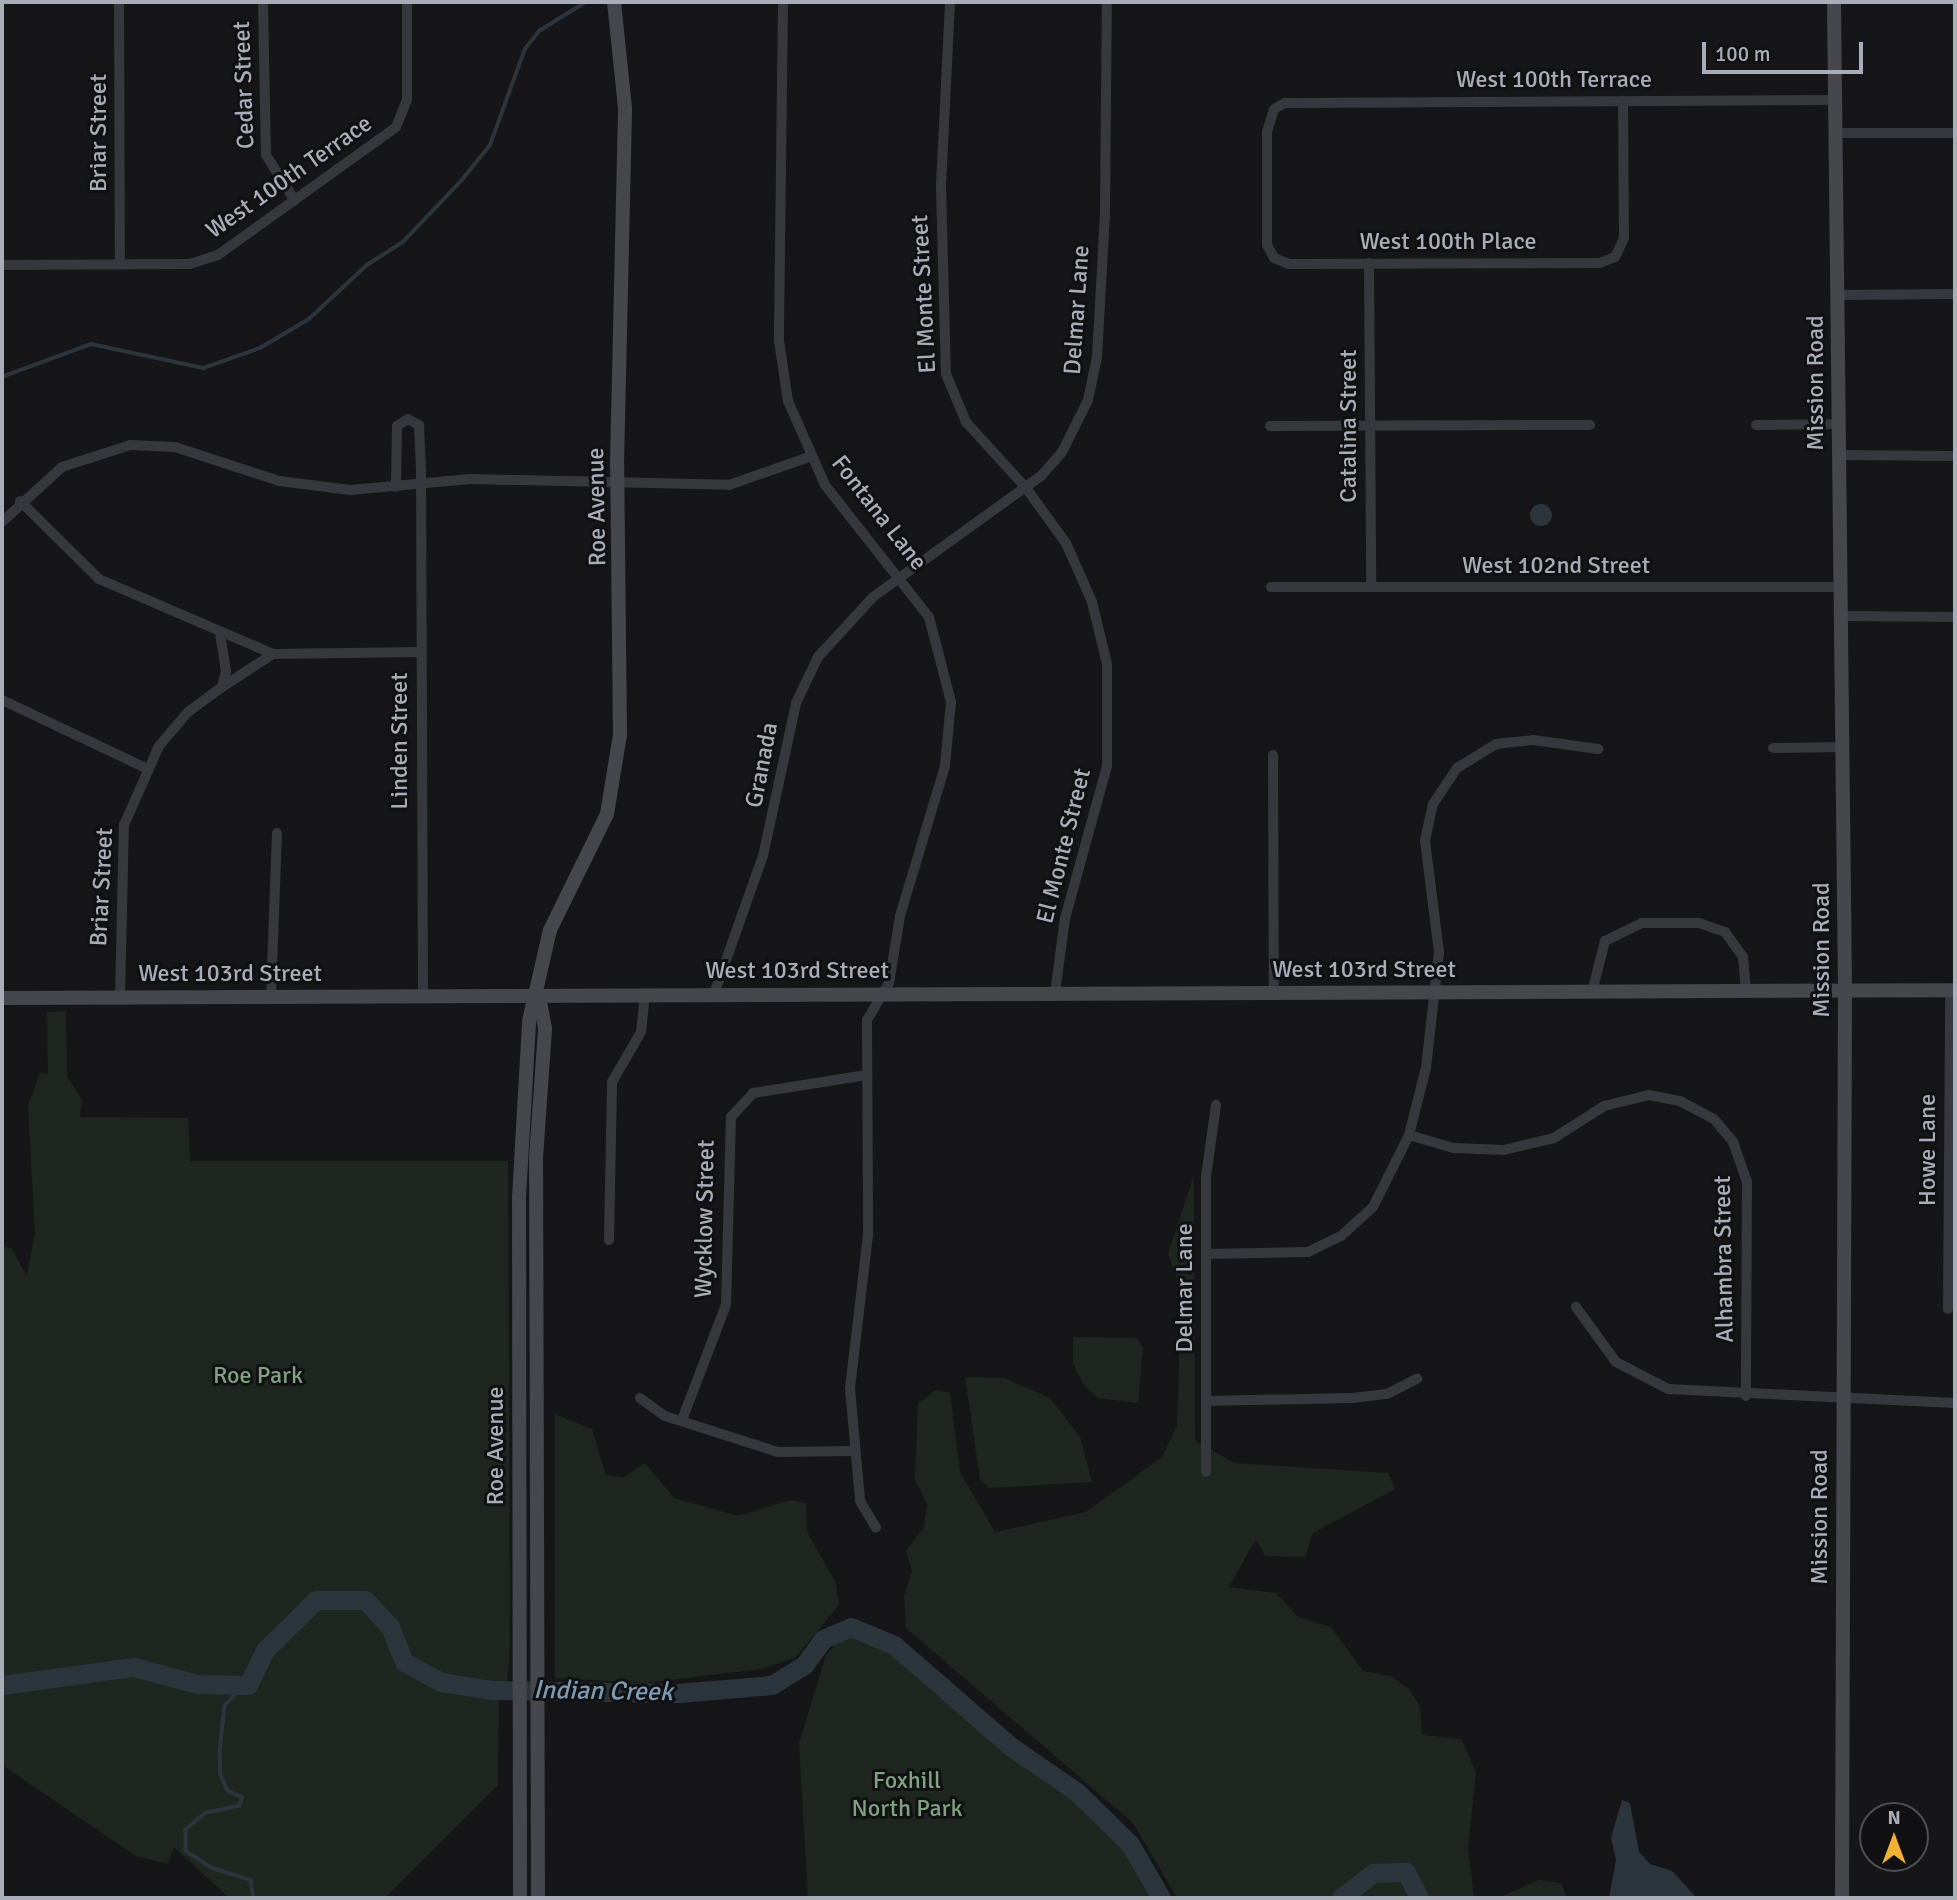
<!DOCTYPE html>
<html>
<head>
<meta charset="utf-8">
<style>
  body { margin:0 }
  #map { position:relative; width:1957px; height:1900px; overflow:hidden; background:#161618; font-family:Signika,sans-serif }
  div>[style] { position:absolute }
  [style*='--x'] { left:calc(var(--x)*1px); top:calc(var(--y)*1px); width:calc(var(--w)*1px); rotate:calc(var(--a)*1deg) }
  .green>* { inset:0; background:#1e261f }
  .water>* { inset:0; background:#2c353c }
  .round { border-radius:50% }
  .stream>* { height:3.5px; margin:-1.75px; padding:0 1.75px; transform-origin:1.75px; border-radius:1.75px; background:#2c353c }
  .river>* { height:19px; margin:-9.5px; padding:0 9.5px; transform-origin:9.5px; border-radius:9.5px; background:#2c353c }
  .street>* { height:10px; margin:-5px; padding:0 5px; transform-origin:5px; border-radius:5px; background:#37383d }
  .secondary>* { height:14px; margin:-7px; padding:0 7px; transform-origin:7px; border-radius:7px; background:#45474d }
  span { translate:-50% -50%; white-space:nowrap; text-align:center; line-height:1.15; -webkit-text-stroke:6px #111113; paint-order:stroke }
  .street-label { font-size:24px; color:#a8adb8 }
  .park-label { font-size:24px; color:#7fa381 }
  .water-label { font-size:26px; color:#7f9bb3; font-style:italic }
  .frame { position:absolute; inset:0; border:4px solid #a8adb8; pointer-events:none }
  .north { position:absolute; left:1859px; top:1802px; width:70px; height:70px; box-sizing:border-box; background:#111113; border:2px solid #4d4f55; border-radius:50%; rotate:0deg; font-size:19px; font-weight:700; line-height:28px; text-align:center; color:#a8adb8 }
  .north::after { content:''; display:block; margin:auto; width:24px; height:32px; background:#f2b134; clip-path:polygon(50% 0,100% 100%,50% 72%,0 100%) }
  .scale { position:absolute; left:1702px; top:42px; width:161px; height:32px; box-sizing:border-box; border:4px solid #a8adb8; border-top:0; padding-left:9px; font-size:21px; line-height:24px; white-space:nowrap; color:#a8adb8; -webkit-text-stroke:5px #111113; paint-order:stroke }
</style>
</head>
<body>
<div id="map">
  <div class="green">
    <i style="clip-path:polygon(66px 1011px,67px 1077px,82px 1099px,80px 1117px,188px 1118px,190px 1161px,508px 1161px,510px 1647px,507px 1683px,499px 1682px,498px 1785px,385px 1898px,229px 1898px,174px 1847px,168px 1864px,136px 1856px,2px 1765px,2px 1246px,11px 1248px,27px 1276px,35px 1232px,28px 1106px,40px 1073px,48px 1074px,47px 1012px)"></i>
    <i style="clip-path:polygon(1194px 1175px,1195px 1440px,1234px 1463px,1388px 1473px,1395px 1489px,1313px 1533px,1305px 1557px,1265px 1556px,1256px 1539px,1229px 1587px,1276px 1593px,1298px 1617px,1331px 1627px,1363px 1671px,1391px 1676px,1410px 1690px,1420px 1707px,1422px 1735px,1461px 1739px,1476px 1772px,1468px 1848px,1474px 1898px,1177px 1898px,1133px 1823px,906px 1628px,904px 1596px,912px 1571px,906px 1551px,924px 1527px,927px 1504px,915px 1480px,918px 1403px,936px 1390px,950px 1393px,960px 1472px,995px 1532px,1086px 1512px,1162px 1457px,1177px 1426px,1181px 1290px,1168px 1254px)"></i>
    <i style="clip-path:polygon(1073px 1337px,1136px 1338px,1143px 1347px,1138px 1403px,1098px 1398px,1083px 1384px,1073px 1364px)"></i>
    <i style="clip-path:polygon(965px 1377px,1005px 1378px,1050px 1398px,1080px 1437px,1092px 1482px,989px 1488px,980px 1480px)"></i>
    <i style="clip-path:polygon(555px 1414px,592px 1429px,606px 1475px,624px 1477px,645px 1463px,674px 1498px,738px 1516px,790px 1500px,806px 1503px,807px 1532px,836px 1583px,839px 1605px,796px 1657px,761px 1669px,645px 1683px,555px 1678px)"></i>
    <i style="clip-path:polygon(851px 1627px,894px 1645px,1010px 1746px,1077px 1792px,1130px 1844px,1161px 1898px,808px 1898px,799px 1743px,826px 1655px)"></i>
    <i style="clip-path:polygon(1539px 1880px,1561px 1883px,1567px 1898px,1498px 1898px)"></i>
  </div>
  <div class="water">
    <i class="round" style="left:1530px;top:504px;width:22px;height:22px"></i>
    <i style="clip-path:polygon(1622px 1800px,1630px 1803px,1639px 1852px,1650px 1864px,1672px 1871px,1697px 1898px,1609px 1898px,1616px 1860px,1611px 1838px)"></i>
  </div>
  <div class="stream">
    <i style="--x:2;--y:377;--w:95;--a:-20.3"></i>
    <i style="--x:91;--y:344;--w:116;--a:12"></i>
    <i style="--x:204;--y:368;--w:59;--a:-19.7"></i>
    <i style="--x:260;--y:348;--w:57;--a:-30.6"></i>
    <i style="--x:309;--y:319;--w:79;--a:-43"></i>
    <i style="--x:367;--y:265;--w:43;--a:-32.6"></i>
    <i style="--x:403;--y:242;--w:84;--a:-46.4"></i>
    <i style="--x:461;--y:181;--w:46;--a:-51.1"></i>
    <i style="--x:490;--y:145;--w:102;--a:-70"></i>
    <i style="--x:525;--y:49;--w:23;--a:-52"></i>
    <i style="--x:539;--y:31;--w:55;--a:-31.7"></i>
    <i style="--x:2;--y:1671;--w:12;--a:70"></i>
    <i style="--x:244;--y:1685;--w:28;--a:132"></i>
    <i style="--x:225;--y:1706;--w:46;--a:96.2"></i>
    <i style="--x:220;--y:1752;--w:23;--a:88"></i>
    <i style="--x:221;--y:1775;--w:17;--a:66"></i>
    <i style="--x:228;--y:1791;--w:15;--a:23"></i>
    <i style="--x:242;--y:1797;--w:9;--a:103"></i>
    <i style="--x:240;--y:1806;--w:35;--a:168"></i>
    <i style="--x:206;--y:1813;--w:26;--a:140"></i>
    <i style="--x:186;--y:1830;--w:21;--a:90"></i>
    <i style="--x:186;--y:1851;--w:31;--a:33"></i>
    <i style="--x:212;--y:1868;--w:41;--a:17.1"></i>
    <i style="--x:251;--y:1880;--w:18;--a:81"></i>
  </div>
  <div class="river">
    <i style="--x:2;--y:1685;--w:133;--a:-7.8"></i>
    <i style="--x:134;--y:1667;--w:65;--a:15.1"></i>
    <i style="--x:197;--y:1684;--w:51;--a:1.1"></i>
    <i style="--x:248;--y:1685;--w:39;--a:-64"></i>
    <i style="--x:265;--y:1650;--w:71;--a:-44.4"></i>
    <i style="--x:316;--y:1600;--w:49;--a:0"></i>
    <i style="--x:365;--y:1600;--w:37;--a:47"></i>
    <i style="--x:390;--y:1627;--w:38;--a:68"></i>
    <i style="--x:404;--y:1662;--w:42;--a:28.4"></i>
    <i style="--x:441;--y:1682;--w:52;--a:8.9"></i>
    <i style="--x:492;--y:1690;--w:186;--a:0.9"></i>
    <i style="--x:678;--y:1693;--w:94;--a:-4.9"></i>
    <i style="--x:772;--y:1685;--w:39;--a:-32"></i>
    <i style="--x:805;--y:1664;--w:31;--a:-54"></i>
    <i style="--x:823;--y:1639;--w:30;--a:-23"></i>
    <i style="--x:851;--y:1627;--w:47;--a:22.7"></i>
    <i style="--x:894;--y:1645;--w:154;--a:41"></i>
    <i style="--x:1010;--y:1746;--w:81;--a:34.5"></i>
    <i style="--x:1077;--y:1792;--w:74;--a:44.5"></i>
    <i style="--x:1130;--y:1844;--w:62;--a:60.1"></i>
    <i style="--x:1341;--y:1898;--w:41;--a:-38"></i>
    <i style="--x:1373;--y:1873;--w:33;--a:-2"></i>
    <i style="--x:1406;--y:1872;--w:29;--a:63"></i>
  </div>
  <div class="street">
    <i style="--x:119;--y:2;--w:262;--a:89.8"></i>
    <i style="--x:263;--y:2;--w:153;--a:88.9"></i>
    <i style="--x:266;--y:155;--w:54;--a:57.8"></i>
    <i style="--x:783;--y:2;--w:339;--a:90.7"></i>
    <i style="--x:779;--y:341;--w:61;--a:81.5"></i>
    <i style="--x:788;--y:401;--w:92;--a:66.2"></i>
    <i style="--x:825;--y:485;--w:168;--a:51.8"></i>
    <i style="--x:929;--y:617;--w:88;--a:75.5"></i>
    <i style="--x:951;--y:702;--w:64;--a:95.4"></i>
    <i style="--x:945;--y:766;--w:157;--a:106.7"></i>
    <i style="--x:900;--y:916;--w:68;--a:99.3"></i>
    <i style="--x:889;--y:983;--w:43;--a:120.7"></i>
    <i style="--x:867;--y:1020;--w:215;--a:89.7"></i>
    <i style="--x:868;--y:1235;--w:154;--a:96.7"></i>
    <i style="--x:850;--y:1388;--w:113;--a:84.9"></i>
    <i style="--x:860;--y:1501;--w:31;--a:59"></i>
    <i style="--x:950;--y:2;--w:184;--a:92.8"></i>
    <i style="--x:941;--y:186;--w:188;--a:88.5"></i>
    <i style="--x:946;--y:374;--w:52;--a:67.4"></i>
    <i style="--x:966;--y:422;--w:89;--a:47.7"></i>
    <i style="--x:1026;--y:488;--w:68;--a:54"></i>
    <i style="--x:1066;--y:543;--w:64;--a:66.2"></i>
    <i style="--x:1092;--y:602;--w:64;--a:76.4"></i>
    <i style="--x:1107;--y:664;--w:102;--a:90"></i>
    <i style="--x:1107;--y:766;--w:158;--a:105.4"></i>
    <i style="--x:1065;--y:918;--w:76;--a:97.6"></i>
    <i style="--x:1623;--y:101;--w:137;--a:89.6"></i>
    <i style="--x:1624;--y:238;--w:21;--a:115"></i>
    <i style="--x:1615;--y:257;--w:17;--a:159"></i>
    <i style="--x:1599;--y:263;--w:310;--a:179.8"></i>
    <i style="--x:1289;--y:264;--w:16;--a:-158"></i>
    <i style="--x:1274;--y:258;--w:15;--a:-118"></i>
    <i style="--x:1267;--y:245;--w:113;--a:-90"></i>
    <i style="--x:1267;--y:132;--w:24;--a:-73"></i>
    <i style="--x:1274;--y:109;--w:13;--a:-29"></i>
    <i style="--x:1285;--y:103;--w:15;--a:0"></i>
    <i style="--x:1300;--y:103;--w:536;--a:-0.32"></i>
    <i style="--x:1836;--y:133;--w:119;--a:0"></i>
    <i style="--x:1369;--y:263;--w:324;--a:89.6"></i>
    <i style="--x:2;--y:265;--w:188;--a:-0.3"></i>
    <i style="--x:190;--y:264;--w:29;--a:-18"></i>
    <i style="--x:218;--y:255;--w:219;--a:-35.7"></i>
    <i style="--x:396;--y:127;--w:29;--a:-68"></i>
    <i style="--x:407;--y:100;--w:98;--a:-90"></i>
    <i style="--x:1838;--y:295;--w:117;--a:-0.5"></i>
    <i style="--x:1756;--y:425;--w:83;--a:-0.7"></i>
    <i style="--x:1270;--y:426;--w:320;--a:-0.2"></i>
    <i style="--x:1839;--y:455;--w:116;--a:0.5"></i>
    <i style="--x:396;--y:487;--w:61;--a:-89.1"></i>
    <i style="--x:397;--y:426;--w:13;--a:-32"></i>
    <i style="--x:408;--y:419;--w:13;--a:29"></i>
    <i style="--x:419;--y:425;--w:46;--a:87.5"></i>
    <i style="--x:421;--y:471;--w:526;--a:89.78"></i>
    <i style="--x:20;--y:501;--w:111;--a:44.6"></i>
    <i style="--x:99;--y:579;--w:189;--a:23.3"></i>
    <i style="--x:273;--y:654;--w:148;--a:-0.8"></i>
    <i style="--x:2;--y:522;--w:81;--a:-42.5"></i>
    <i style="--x:62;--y:467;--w:71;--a:-17.9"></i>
    <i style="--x:130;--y:445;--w:45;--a:2.5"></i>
    <i style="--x:175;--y:447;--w:109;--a:18.1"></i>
    <i style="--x:279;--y:481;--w:72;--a:7.2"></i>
    <i style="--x:350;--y:490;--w:121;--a:-5.2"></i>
    <i style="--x:471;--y:479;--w:258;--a:1.3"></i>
    <i style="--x:729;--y:485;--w:85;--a:-19.3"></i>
    <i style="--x:1271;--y:587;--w:570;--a:0"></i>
    <i style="--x:1841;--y:616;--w:114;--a:0.5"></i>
    <i style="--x:222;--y:687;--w:61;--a:-32.9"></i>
    <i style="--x:2;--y:700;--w:159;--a:25.3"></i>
    <i style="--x:1773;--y:748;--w:70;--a:-0.8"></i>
    <i style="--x:1273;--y:755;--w:237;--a:89.8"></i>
    <i style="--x:1592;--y:992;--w:53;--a:-75.7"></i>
    <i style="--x:1605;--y:941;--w:41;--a:-25.9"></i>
    <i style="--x:1642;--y:923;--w:57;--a:0"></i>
    <i style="--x:1699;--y:923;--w:28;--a:19"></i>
    <i style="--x:1725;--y:932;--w:31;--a:54"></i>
    <i style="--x:1743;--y:957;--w:33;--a:85"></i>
    <i style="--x:714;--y:994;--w:146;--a:-70.5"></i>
    <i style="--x:763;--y:856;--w:157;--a:-77.8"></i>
    <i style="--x:796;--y:703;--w:51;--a:-64.4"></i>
    <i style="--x:818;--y:657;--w:81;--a:-47.5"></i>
    <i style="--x:873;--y:597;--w:208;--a:-35.8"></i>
    <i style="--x:1042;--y:475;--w:30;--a:-49"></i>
    <i style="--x:1062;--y:452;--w:58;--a:-63.4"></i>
    <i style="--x:1088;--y:400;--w:44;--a:-78.2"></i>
    <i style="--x:1097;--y:357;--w:145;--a:-86.8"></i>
    <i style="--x:1105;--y:212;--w:210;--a:-89.5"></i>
    <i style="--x:271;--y:996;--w:163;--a:-87.9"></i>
    <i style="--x:120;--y:997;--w:172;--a:-88.7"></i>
    <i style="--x:124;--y:825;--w:86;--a:-66.1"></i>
    <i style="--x:159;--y:746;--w:45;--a:-49.5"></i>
    <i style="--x:188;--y:712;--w:42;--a:-36.3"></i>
    <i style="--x:222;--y:687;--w:16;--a:-76"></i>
    <i style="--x:226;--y:671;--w:37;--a:-99"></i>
    <i style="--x:1409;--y:1135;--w:46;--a:16.5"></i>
    <i style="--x:1453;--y:1148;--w:51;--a:2.2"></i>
    <i style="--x:1504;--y:1150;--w:51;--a:-13.5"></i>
    <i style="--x:1554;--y:1138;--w:59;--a:-32.6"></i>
    <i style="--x:1604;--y:1106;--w:46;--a:-13.7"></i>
    <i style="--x:1649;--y:1095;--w:32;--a:11"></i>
    <i style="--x:1680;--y:1101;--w:38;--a:28"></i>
    <i style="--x:1714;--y:1119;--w:30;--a:50"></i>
    <i style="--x:1733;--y:1142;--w:42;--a:70.7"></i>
    <i style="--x:1747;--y:1182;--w:214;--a:90.3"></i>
    <i style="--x:609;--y:1240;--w:158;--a:-88.9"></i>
    <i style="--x:612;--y:1082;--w:58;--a:-59.9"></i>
    <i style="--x:641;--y:1032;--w:38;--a:-84"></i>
    <i style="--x:1207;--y:1254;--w:101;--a:-1.1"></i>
    <i style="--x:1308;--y:1252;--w:37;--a:-26"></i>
    <i style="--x:1341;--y:1236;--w:43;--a:-42.2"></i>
    <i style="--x:1373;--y:1207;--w:80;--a:-63.4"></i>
    <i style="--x:1409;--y:1135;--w:69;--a:-75.8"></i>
    <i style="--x:1426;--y:1068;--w:117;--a:-83.6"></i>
    <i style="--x:1439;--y:952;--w:112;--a:-97.2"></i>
    <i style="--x:1425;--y:841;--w:38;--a:-78"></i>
    <i style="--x:1433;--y:804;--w:43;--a:-56.3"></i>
    <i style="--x:1457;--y:768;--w:46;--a:-31.6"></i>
    <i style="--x:1496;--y:744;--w:37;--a:-6"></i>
    <i style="--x:1533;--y:740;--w:66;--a:7.9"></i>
    <i style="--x:1576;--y:1307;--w:68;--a:54"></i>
    <i style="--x:1616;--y:1362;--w:59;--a:27.4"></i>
    <i style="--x:1668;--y:1389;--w:287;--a:2.8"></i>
    <i style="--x:1948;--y:1309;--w:319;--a:-89.6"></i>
    <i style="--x:640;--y:1398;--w:31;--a:36"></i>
    <i style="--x:665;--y:1416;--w:119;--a:17.7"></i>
    <i style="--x:778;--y:1452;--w:76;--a:-0.8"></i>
    <i style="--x:1206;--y:1401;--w:147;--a:-1.2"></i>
    <i style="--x:1353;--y:1398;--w:34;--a:-7"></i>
    <i style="--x:1387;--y:1394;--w:34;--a:-27"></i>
    <i style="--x:682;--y:1420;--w:123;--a:-69.1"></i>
    <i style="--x:726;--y:1305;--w:188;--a:-88.5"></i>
    <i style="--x:731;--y:1117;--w:33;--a:-47"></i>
    <i style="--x:753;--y:1093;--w:115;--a:-9"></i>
    <i style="--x:1206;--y:1472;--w:295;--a:-90"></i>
    <i style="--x:1206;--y:1177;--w:73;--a:-82.1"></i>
  </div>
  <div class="secondary">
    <i style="--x:1834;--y:2;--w:989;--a:89.36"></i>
    <i style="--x:1845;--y:991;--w:907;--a:90.19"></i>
    <i style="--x:2;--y:998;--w:1953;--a:-0.23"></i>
    <i style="--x:520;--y:1898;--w:701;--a:-90.08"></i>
    <i style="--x:519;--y:1197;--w:176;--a:-86.7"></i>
    <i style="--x:529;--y:1021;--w:93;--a:-77"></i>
    <i style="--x:550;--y:930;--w:129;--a:-63.8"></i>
    <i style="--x:607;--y:814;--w:80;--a:-80.7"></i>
    <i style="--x:620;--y:735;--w:271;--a:-90.6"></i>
    <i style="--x:617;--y:464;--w:356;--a:-88.7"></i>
    <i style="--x:625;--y:108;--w:107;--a:-95.9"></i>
    <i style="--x:538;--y:1898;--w:740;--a:-90.15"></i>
    <i style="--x:536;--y:1158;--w:130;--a:-86"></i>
    <i style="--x:545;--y:1028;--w:31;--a:-101"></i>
  </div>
  <div class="street-label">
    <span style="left:1554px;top:80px">West 100th Terrace</span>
    <span style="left:244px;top:85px;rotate:-92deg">Cedar Street</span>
    <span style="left:99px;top:133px;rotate:-90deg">Briar Street</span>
    <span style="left:289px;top:177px;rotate:-35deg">West 100th Terrace</span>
    <span style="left:1448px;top:242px">West 100th Place</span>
    <span style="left:924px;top:294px;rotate:-93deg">El Monte Street</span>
    <span style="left:1077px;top:310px;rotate:-86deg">Delmar Lane</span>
    <span style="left:1816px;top:383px;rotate:-90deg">Mission Road</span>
    <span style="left:1349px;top:426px;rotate:-90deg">Catalina Street</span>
    <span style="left:597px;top:507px;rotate:-91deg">Roe Avenue</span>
    <span style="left:879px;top:513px;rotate:52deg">Fontana Lane</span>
    <span style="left:1556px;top:566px">West 102nd Street</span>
    <span style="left:400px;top:741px;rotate:-90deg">Linden Street</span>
    <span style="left:762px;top:765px;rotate:-79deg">Granada</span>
    <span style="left:1064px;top:846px;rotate:-76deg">El Monte Street</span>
    <span style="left:102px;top:887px;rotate:-87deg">Briar Street</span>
    <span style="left:1822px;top:950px;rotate:-90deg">Mission Road</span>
    <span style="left:1364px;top:970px">West 103rd Street</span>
    <span style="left:797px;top:971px">West 103rd Street</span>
    <span style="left:230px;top:974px">West 103rd Street</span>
    <span style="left:1928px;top:1150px;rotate:-90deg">Howe Lane</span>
    <span style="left:705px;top:1219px;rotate:-89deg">Wycklow Street</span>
    <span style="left:1724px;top:1259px;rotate:-91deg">Alhambra Street</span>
    <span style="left:1185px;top:1288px;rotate:-90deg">Delmar Lane</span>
    <span style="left:496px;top:1446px;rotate:-90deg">Roe Avenue</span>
    <span style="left:1820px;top:1517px;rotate:-90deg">Mission Road</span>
  </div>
  <div class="park-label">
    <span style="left:258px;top:1376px">Roe Park</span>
    <span style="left:907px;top:1795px">Foxhill<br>North Park</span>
  </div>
  <div class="water-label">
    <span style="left:603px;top:1692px;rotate:1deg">Indian Creek</span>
  </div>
  <div class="frame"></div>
  <div class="north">N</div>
  <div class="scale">100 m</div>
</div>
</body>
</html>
